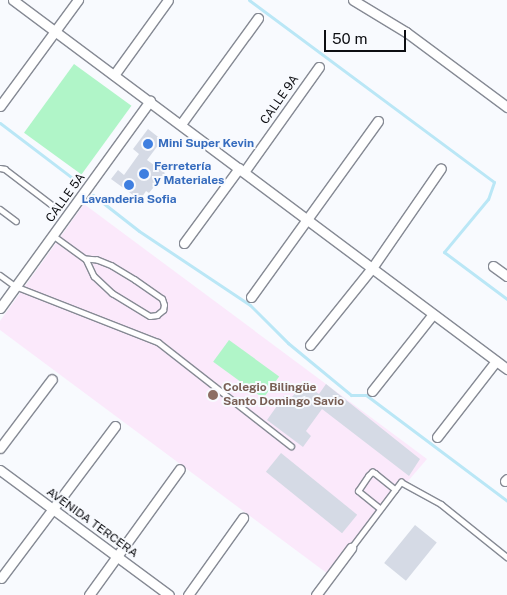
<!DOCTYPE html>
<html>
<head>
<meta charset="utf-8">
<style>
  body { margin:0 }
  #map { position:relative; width:507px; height:595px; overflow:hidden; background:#f8fafe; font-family:"Public Sans",sans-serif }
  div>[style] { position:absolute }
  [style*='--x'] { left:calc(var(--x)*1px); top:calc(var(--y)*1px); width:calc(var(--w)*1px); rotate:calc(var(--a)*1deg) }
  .education>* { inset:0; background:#fbe9fb }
  .green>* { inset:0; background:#b0f5c8; transform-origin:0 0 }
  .stream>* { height:3px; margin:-1.5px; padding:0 1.5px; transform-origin:1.5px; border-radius:1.5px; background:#bae7f6 }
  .building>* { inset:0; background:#d5dae5; transform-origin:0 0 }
  .roads { filter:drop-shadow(1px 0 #868a94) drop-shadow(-1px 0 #868a94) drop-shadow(0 1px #868a94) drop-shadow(0 -1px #868a94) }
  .service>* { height:4.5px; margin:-2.25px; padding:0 2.25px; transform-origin:2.25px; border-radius:2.25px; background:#fff }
  .minor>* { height:9px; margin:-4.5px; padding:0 4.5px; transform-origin:4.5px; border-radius:4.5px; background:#fff }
  .dots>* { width:14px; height:14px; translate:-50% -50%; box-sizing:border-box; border:2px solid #f8fafe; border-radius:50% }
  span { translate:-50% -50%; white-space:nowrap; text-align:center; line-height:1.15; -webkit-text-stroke:4px #f8fafe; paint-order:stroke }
  .street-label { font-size:12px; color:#0d0e12 }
  .shop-label { font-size:12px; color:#366cbe; font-weight:700 }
  .left { translate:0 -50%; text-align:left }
  .education-label { font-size:12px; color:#785e54; font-weight:700 }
  .scale { position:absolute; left:324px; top:30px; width:82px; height:22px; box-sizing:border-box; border:2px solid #0d0e12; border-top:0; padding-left:6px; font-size:15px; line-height:18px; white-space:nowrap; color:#0d0e12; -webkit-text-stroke:4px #f8fafe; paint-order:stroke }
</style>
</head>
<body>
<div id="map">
  <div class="education">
    <i style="clip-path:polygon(84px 204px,427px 459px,328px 574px,0 330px,0 321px)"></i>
  </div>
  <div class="green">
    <i style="left:74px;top:64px;width:71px;height:85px;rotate:36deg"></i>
    <i style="left:229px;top:340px;width:62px;height:27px;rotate:36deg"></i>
  </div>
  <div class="stream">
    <i style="--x:249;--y:0;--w:305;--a:36.6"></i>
    <i style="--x:494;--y:182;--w:18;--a:109"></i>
    <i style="--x:488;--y:199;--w:69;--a:129.7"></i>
    <i style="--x:444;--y:252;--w:79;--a:36.7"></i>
    <i style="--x:0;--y:123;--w:99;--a:37.2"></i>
    <i style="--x:93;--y:195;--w:58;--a:38"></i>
    <i style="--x:139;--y:231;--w:133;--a:33.7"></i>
    <i style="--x:250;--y:305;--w:54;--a:45"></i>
    <i style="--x:288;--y:343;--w:82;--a:39.5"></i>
    <i style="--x:351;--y:395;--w:15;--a:0"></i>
    <i style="--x:366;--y:395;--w:176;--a:36.9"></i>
  </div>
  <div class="building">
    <i style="clip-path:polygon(148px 129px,162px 140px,147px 160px,165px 173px,149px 193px,146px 191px,140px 200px,111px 179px,118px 170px,124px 175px,139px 154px,133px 149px)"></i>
    <i style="clip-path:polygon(304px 384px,319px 394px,326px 384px,420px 459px,409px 476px,322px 409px,306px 431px,311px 436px,303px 447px,267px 420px,284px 396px,291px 398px)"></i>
    <i style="left:281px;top:453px;width:98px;height:24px;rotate:39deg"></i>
    <i style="left:415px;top:525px;width:28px;height:49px;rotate:39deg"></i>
  </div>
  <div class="roads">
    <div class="service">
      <i style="--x:0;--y:168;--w:5;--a:11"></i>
      <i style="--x:5;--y:169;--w:58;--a:37.3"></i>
      <i style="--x:0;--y:209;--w:20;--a:37"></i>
      <i style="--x:54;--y:236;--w:39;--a:36"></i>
      <i style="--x:86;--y:259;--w:19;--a:65"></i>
      <i style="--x:94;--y:276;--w:25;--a:43"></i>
      <i style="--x:112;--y:293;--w:44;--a:31.2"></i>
      <i style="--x:150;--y:316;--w:7;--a:-8"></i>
      <i style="--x:157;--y:315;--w:8;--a:-40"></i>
      <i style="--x:163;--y:310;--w:5;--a:-79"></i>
      <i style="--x:164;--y:305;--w:6;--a:-108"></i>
      <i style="--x:162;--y:299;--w:33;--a:-145"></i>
      <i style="--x:135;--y:280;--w:27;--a:-149"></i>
      <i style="--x:112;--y:266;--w:16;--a:-158"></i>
      <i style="--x:97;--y:260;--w:11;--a:-175"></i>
      <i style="--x:0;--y:275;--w:19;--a:36"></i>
      <i style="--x:15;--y:286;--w:154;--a:21.4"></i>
      <i style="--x:158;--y:342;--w:169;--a:38"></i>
      <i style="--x:380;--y:509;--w:28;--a:-141"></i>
      <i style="--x:358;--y:491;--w:18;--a:-56"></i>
      <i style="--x:368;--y:476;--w:6;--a:-45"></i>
      <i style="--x:372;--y:472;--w:3;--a:18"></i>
      <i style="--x:375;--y:473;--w:26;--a:39"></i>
      <i style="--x:351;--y:548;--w:83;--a:-52.9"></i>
      <i style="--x:401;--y:482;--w:46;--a:28.8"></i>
      <i style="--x:441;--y:504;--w:85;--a:38.8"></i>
    </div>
    <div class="minor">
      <i style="--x:13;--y:0;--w:617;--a:36.76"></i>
      <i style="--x:353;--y:0;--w:62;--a:31.1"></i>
      <i style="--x:406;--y:32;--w:126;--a:36.6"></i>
      <i style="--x:114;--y:75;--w:92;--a:-54.2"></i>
      <i style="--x:0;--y:106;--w:132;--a:-53.7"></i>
      <i style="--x:181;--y:124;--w:131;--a:-54"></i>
      <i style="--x:244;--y:172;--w:129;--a:-54.5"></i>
      <i style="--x:184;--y:243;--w:93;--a:-53.7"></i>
      <i style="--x:493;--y:266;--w:17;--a:36"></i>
      <i style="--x:251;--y:297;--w:217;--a:-54.2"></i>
      <i style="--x:0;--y:308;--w:256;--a:-54.1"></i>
      <i style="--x:310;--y:345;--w:99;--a:-51.2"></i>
      <i style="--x:372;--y:268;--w:121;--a:-55.4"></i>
      <i style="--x:372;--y:391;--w:98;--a:-51.6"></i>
      <i style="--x:437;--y:437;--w:96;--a:-52.2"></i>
      <i style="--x:0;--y:448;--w:86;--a:-53"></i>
      <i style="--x:0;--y:470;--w:210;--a:36.5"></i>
      <i style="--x:505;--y:481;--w:3;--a:-45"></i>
      <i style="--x:1;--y:578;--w:190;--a:-53.1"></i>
      <i style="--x:89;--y:595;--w:155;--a:-54.2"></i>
      <i style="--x:188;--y:595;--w:95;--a:-54.5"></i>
      <i style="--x:316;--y:595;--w:59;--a:-53.3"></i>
    </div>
  </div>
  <div class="dots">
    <i style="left:148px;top:144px;background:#3f7fe0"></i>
    <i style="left:144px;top:174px;background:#3f7fe0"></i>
    <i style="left:129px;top:185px;background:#3f7fe0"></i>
    <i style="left:213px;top:395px;background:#8d6e63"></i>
  </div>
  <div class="street-label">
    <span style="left:280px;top:100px;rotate:-55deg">CALLE 9A</span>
    <span style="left:66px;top:198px;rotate:-54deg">CALLE 5A</span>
    <span style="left:92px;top:523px;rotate:36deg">AVENIDA TERCERA</span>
  </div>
  <div class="shop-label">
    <span class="left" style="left:158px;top:144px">Mini Super Kevin</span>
    <span class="left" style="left:154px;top:174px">Ferretería<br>y Materiales</span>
    <span style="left:129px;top:200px">Lavanderia Sofia</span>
  </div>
  <div class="education-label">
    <span class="left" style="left:223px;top:395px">Colegio Bilingüe<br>Santo Domingo Savio</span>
  </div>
  <div class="scale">50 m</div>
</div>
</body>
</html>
